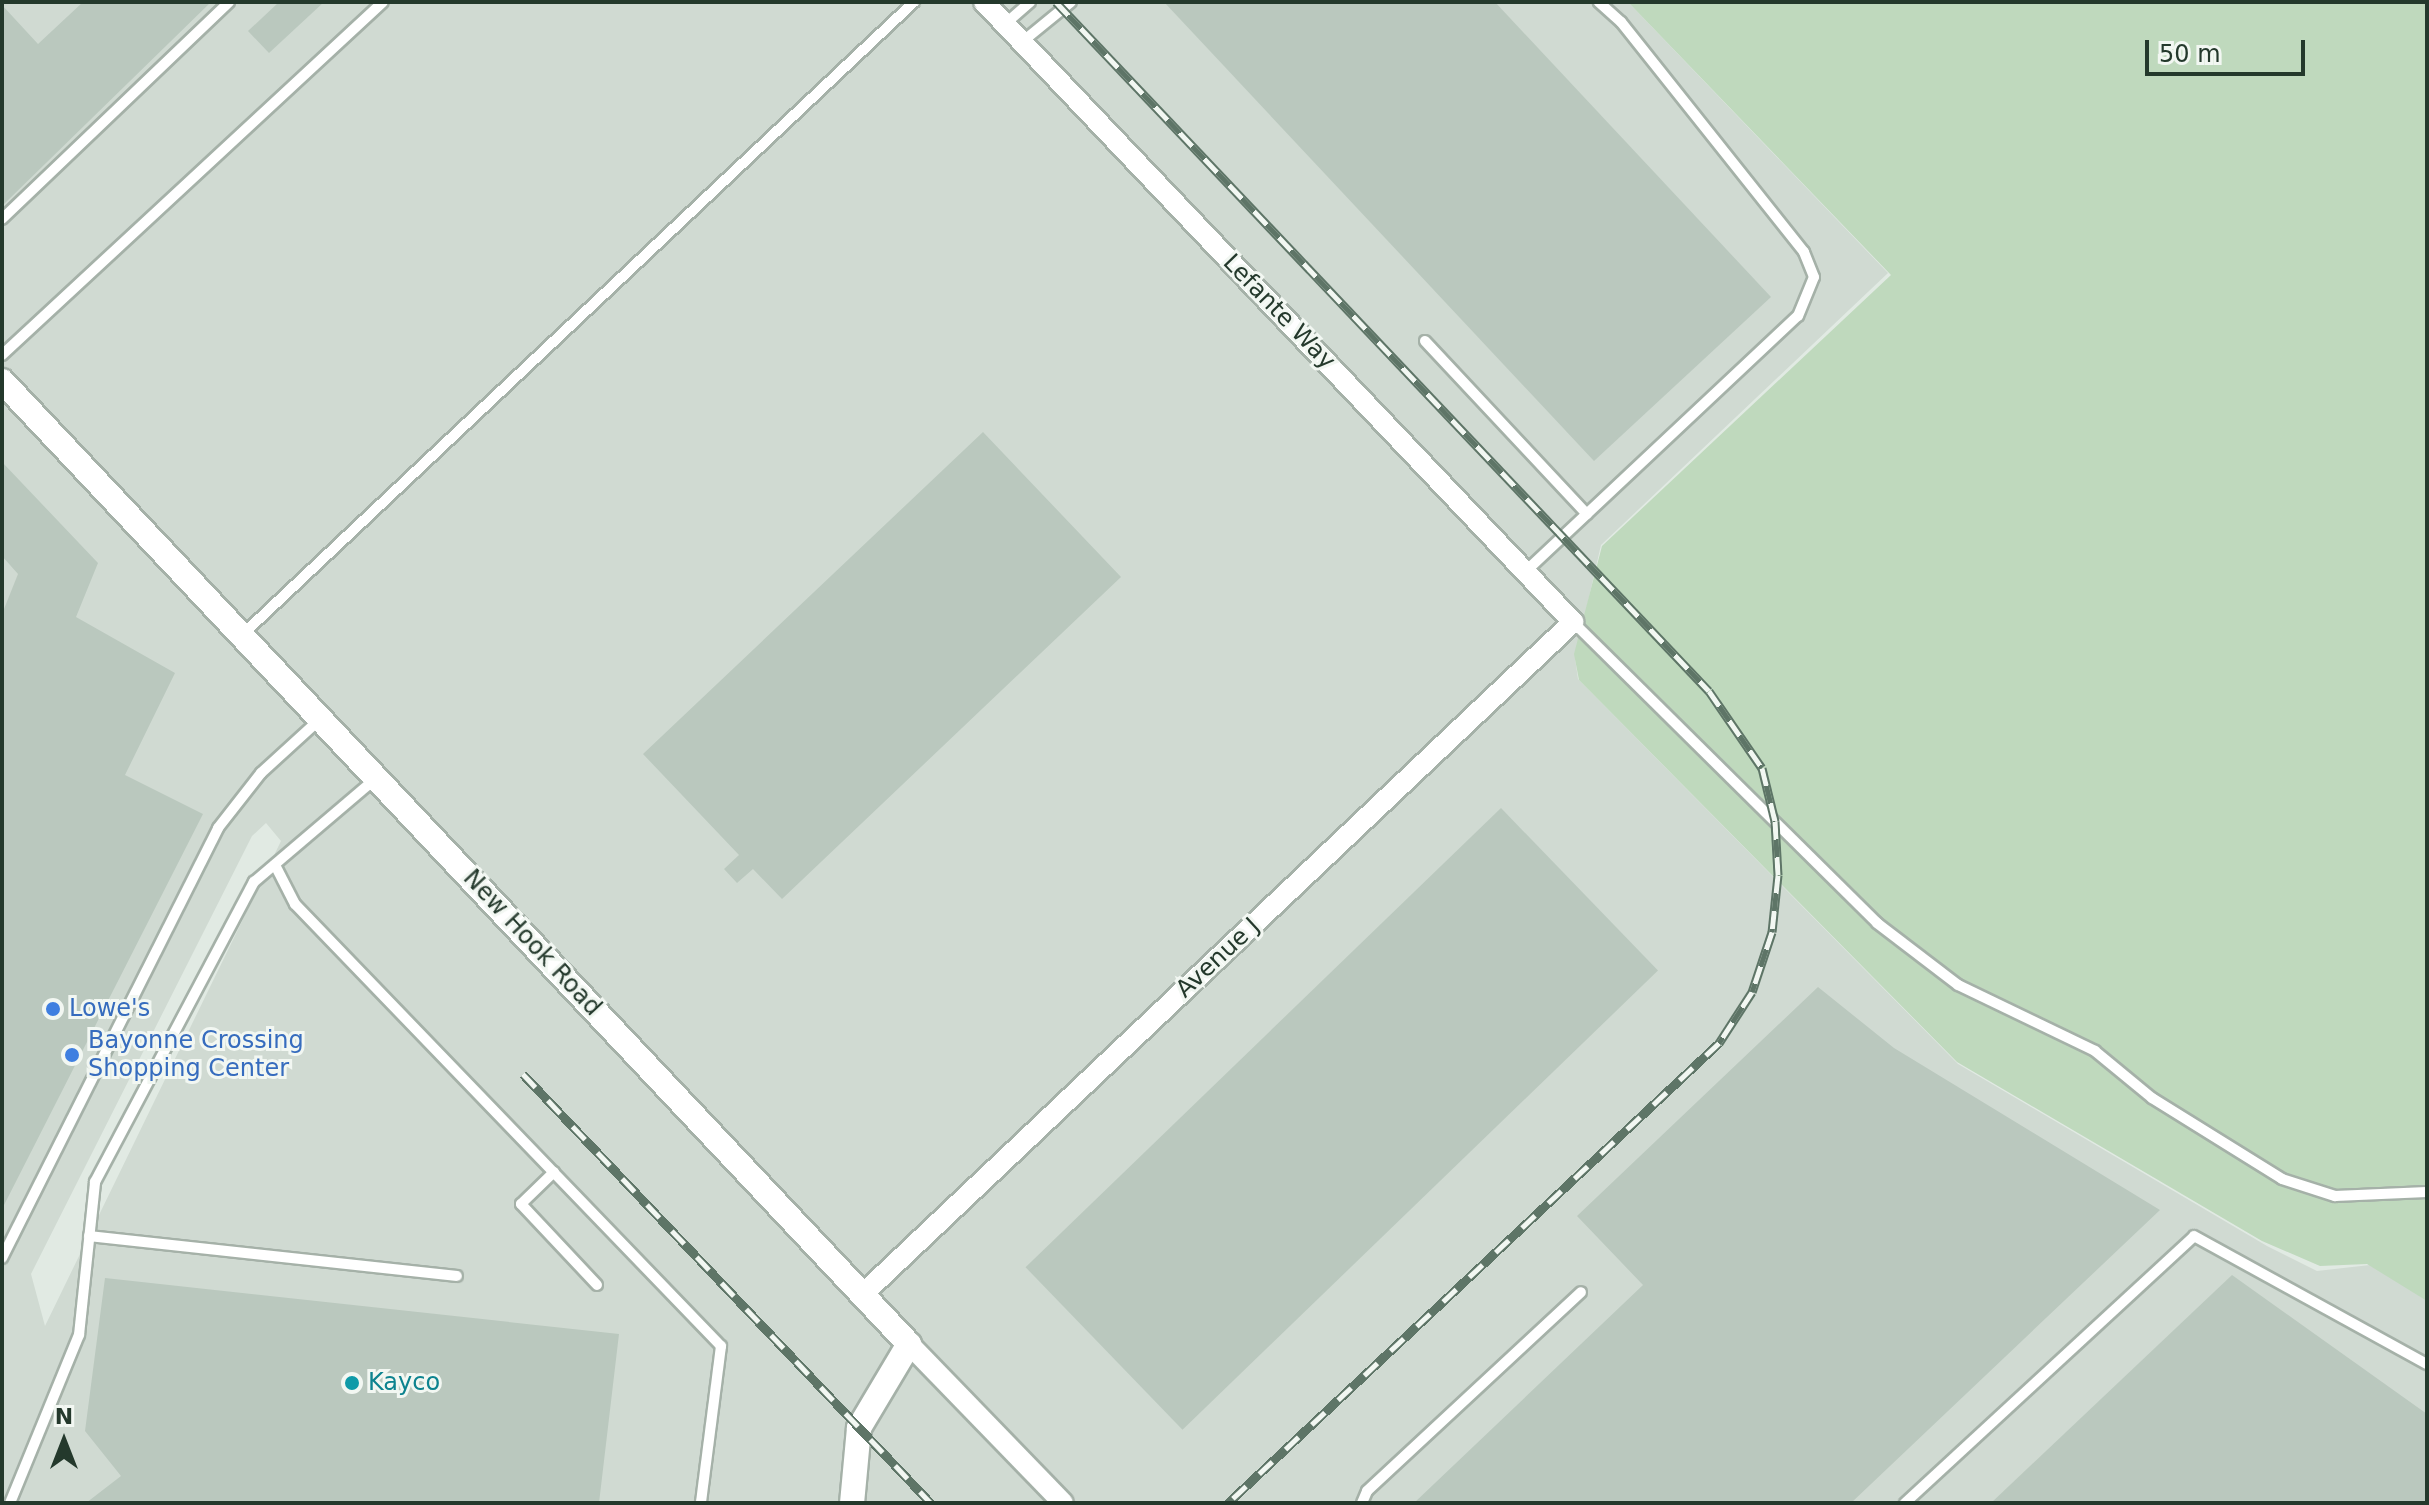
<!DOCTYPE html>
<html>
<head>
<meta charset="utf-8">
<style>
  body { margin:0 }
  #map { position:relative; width:2429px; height:1505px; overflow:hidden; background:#e1eae3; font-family:"DejaVu Sans",sans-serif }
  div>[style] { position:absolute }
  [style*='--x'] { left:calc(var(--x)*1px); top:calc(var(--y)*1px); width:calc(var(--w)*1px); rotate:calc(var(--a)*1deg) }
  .built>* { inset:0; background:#d0dad2 }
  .green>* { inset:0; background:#bfd9bd }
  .building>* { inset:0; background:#bac8be; transform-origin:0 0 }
  .roads { filter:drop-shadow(2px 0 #a5b1a8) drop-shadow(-2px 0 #a5b1a8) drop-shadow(0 2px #a5b1a8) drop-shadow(0 -2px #a5b1a8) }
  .lane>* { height:10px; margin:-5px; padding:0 5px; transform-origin:5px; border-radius:5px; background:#fff }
  .street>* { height:20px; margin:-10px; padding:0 10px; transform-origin:10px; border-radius:10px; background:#fff }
  .secondary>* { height:24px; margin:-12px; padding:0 12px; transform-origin:12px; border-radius:12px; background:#fff }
  .rail>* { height:9px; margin-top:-4.5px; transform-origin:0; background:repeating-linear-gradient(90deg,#f2f7f2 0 18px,#5e7567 0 36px); box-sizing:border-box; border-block:2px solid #5e7567 }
  .dots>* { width:22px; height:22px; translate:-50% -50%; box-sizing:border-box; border:4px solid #f2f7f2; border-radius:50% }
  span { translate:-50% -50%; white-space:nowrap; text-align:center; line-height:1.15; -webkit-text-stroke:6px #f2f7f2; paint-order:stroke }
  .street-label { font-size:24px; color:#24392c }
  .shop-label { font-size:24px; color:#366cbe }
  .left { translate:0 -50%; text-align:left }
  .culture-label { font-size:24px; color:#0d838f }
  .frame { position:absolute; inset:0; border:4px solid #24392c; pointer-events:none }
  .north { position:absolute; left:24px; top:1401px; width:80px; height:80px; -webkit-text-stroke:6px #f2f7f2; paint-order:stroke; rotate:0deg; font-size:22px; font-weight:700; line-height:32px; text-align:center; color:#24392c }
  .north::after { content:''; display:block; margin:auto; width:28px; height:36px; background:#24392c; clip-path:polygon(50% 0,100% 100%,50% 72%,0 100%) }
  .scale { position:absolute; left:2145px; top:40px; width:160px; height:36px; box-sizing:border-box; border:4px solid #24392c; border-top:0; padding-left:10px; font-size:24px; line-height:28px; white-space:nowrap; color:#24392c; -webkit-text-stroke:6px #f2f7f2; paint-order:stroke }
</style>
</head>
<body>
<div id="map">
  <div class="built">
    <i style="clip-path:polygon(evenodd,2px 2px,1628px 2px,1888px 273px,1601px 545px,1575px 658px,1578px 679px,1958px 1064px,2267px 1246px,2317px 1271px,2370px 1265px,2427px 1300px,2427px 1503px,2px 1503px,2px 2px,266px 823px,281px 841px,45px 1326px,31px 1274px,252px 836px,266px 823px)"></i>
  </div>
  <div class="green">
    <i style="clip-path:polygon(1628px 2px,2427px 2px,2427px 1301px,2367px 1264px,2320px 1266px,2262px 1241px,1957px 1062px,1579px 680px,1574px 654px,1602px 546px,1891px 275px)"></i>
  </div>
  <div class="building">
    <i style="clip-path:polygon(83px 2px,211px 2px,4px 204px,2px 5px,38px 44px)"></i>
    <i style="clip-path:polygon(279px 2px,324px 2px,269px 53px,248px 31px)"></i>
    <i style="clip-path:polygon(1164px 2px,1495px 2px,1771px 297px,1594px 461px)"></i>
    <i style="clip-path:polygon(983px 432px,1121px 577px,782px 899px,753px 869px,737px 883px,724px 869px,739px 855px,643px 754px)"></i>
    <i style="clip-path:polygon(2px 462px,98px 563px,76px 617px,175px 673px,125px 775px,203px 814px,2px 1209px,2px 614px,18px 574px,2px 556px)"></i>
    <i style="left:1501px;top:808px;width:226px;height:661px;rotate:46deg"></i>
    <i style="clip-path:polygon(1818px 987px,1894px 1048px,2160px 1210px,1851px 1503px,1414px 1503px,1643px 1285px,1577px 1216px)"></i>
    <i style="clip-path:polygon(2232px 1275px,2427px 1414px,2427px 1503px,1991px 1503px)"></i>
    <i style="clip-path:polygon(105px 1278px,619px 1334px,599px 1503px,86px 1503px,121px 1476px,85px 1431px)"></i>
  </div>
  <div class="roads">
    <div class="lane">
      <i style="--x:1005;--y:24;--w:33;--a:-41"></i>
      <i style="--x:1022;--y:42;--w:63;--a:-39.2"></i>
      <i style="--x:2;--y:219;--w:314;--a:-43.7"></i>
      <i style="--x:1425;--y:341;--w:237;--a:46.9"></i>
      <i style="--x:2;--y:355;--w:519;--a:-42.82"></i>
      <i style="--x:1525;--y:572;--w:374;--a:-43.2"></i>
      <i style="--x:1798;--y:316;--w:42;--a:-67.7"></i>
      <i style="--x:1814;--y:277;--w:27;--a:-112"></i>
      <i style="--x:1804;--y:252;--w:294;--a:-128.5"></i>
      <i style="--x:1621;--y:22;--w:30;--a:-138"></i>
      <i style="--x:1573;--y:622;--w:428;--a:44.7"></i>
      <i style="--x:1877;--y:923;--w:102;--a:37.4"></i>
      <i style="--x:1958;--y:985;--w:152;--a:25.7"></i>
      <i style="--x:2095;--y:1051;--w:74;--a:39.5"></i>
      <i style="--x:2152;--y:1098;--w:153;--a:31.9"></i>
      <i style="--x:2282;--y:1179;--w:56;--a:17.8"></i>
      <i style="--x:2335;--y:1196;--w:92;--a:-2.5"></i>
      <i style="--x:242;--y:635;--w:923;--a:-43.29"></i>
      <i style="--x:275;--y:865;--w:44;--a:62.9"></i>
      <i style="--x:295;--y:904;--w:614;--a:46.06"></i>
      <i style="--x:721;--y:1346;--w:158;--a:97.3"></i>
      <i style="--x:554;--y:1172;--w:46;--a:135.9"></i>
      <i style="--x:521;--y:1204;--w:111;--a:46.8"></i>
      <i style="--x:89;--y:1236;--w:370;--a:6.2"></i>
      <i style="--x:2;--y:1258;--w:481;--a:-63.3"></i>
      <i style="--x:218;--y:828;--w:70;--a:-52"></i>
      <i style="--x:261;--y:773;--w:79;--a:-42.4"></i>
      <i style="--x:10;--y:1503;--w:182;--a:-67.7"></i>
      <i style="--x:79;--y:1335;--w:154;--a:-84"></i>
      <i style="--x:95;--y:1182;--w:340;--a:-62.1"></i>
      <i style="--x:254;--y:882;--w:159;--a:-40.4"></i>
      <i style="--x:1362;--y:1503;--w:13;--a:-67"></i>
      <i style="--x:1367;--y:1491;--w:292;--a:-42.9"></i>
      <i style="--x:1905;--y:1503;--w:393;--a:-42.7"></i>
      <i style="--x:2194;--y:1236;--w:266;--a:28.8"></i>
    </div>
    <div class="street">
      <i style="--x:863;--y:1294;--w:978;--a:-43.42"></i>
      <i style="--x:1573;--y:622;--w:855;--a:-133.53"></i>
      <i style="--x:909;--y:1344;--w:221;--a:45.9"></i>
    </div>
    <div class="secondary">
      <i style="--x:2;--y:381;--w:1323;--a:46.72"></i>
      <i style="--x:909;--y:1344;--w:98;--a:120.8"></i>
      <i style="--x:859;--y:1428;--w:75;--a:95.3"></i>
    </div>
  </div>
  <div class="rail">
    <i style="--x:1056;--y:2;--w:949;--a:46.54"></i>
    <i style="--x:1709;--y:691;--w:93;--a:55.5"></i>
    <i style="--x:1762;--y:768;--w:55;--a:76.2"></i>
    <i style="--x:1775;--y:821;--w:54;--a:86.8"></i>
    <i style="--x:1778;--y:875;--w:57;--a:96"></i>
    <i style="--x:1772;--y:932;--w:63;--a:108.4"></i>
    <i style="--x:1752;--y:992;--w:61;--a:122.9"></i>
    <i style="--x:1719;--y:1043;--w:673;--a:136.87"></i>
    <i style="--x:523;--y:1074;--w:592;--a:46.44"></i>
  </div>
  <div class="dots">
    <i style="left:53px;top:1009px;background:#3f7fe0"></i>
    <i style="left:72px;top:1055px;background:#3f7fe0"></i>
    <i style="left:352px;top:1383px;background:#0f9aa8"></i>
  </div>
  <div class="street-label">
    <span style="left:1279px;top:312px;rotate:46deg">Lefante Way</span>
    <span style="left:532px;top:943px;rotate:47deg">New Hook Road</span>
    <span style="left:1218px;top:958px;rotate:-43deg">Avenue J</span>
  </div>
  <div class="shop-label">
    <span class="left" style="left:69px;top:1009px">Lowe's</span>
    <span class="left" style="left:88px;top:1055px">Bayonne Crossing<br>Shopping Center</span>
  </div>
  <div class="culture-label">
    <span class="left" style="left:368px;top:1383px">Kayco</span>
  </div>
  <div class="frame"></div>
  <div class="north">N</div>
  <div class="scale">50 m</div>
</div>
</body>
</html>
